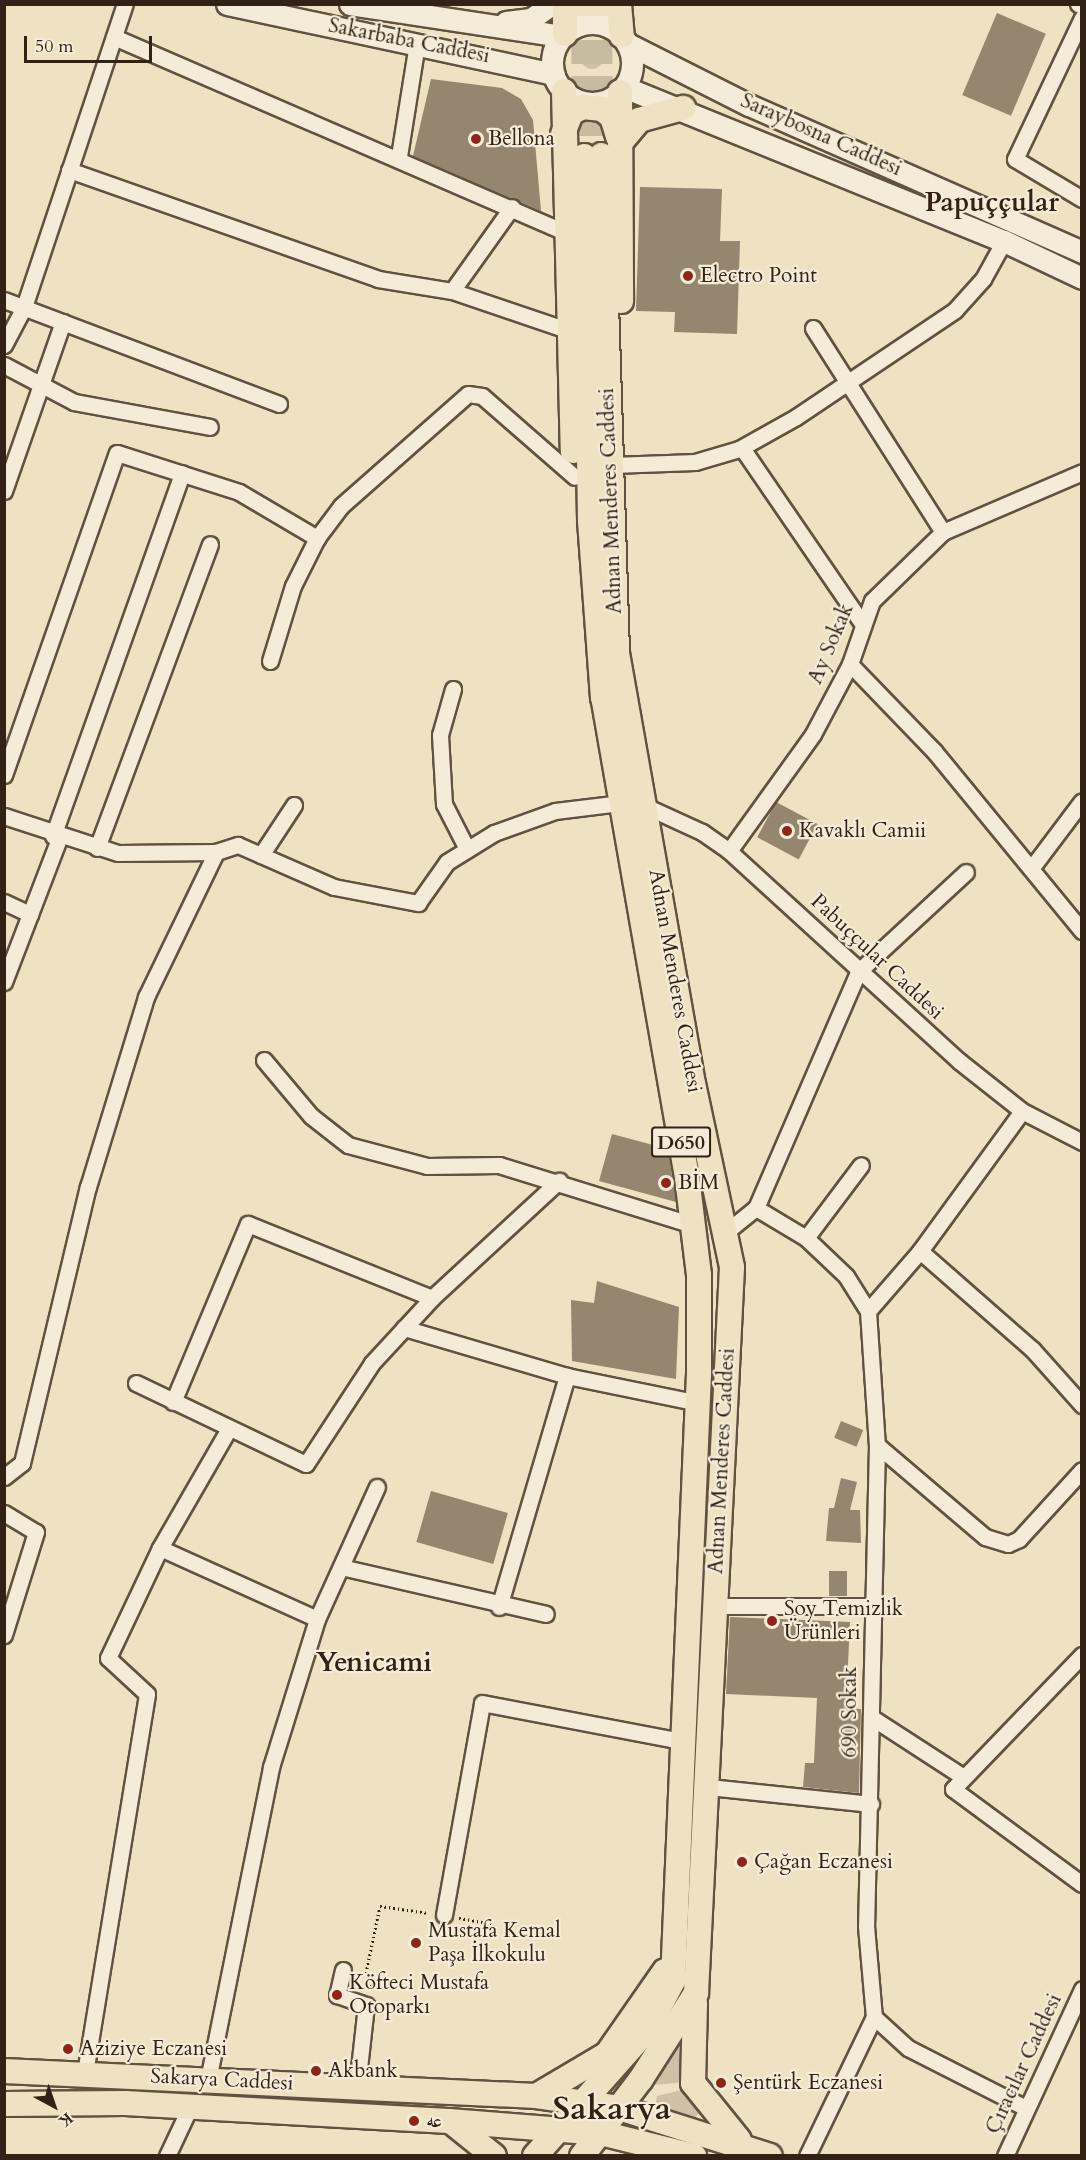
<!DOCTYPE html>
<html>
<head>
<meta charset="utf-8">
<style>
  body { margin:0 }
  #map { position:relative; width:1086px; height:2160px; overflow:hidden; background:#eee2c3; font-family:Cardo,Amiri,serif }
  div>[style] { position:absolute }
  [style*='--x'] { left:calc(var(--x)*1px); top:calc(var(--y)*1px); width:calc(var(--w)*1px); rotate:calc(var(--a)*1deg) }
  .green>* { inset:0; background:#cec1a5 }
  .round { border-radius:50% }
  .building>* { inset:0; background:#94866f; transform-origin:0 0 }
  .primary-tunnel>* { height:24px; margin-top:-12px; transform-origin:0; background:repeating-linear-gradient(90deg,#c8bca0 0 24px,transparent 0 36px) }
  .path>* { height:3px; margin-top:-1.5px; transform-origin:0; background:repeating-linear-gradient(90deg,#322215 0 1.5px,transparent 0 4.5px) }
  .roads { filter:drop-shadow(2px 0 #615240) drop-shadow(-2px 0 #615240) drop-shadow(0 2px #615240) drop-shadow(0 -2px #615240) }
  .street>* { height:15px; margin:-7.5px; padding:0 7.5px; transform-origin:7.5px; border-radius:7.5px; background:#f4ecd8 }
  .secondary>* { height:21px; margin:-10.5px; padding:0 10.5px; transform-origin:10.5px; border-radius:10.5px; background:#f4ecd8 }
  .secondary>.ring { margin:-10.5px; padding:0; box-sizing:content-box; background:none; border:21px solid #f4ecd8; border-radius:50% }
  .primary>* { height:24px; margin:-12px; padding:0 12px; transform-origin:12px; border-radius:12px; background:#eee2c3 }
  .dots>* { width:16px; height:16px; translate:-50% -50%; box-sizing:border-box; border:3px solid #f4ecd8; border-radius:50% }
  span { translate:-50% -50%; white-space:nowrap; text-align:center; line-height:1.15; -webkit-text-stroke:4.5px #f4ecd8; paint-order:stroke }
  .shield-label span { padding:2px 4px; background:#f4ecd8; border:2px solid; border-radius:4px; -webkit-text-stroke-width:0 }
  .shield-label { font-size:20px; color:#322215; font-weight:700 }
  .street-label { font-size:21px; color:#322215 }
  .poi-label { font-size:21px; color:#322215 }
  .left { translate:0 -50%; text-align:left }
  .district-label { font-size:27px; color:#322215; font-weight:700 }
  .town-label { font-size:33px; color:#322215; font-weight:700 }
  .frame { position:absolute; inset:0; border:6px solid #322215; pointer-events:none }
  .north { position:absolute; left:24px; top:2076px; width:60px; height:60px; -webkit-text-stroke:4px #f4ecd8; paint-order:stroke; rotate:140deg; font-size:16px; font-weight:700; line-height:24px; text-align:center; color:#322215 }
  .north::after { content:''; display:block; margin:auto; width:21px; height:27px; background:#322215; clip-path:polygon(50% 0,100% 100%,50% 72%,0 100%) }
  .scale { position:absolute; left:24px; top:36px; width:128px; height:27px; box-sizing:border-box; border:3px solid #322215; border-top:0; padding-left:8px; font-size:18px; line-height:21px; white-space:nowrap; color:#322215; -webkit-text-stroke:4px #f4ecd8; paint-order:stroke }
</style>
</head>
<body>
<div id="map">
  <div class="green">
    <i class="round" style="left:581px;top:47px;width:22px;height:22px"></i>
    <i style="clip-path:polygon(683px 2037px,685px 2082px,653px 2085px,650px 2077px)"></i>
    <i style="clip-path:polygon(685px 2089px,700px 2111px,695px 2118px,655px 2106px,657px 2096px)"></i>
  </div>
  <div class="building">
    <i style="left:997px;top:13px;width:53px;height:89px;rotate:23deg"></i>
    <i style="clip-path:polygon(431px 79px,502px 88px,521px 99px,533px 120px,541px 211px,413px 156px)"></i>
    <i style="clip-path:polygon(640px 187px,722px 189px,720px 241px,740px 241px,737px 334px,674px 332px,675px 312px,636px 311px)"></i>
    <i style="left:776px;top:802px;width:47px;height:40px;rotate:28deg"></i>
    <i style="clip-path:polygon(612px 1134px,668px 1149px,676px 1202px,599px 1181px)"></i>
    <i style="clip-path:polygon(597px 1281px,679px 1307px,676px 1379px,572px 1361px,571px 1300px,594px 1303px)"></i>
    <i style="left:841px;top:1421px;width:24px;height:18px;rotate:22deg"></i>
    <i style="clip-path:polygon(841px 1478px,857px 1482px,850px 1510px,860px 1510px,861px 1543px,826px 1541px,829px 1508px,834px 1508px)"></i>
    <i style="left:431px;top:1491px;width:80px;height:53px;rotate:16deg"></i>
    <i style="left:829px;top:1571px;width:18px;height:25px"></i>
    <i style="clip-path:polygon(730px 1617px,850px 1622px,846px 1708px,861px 1709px,859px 1793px,803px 1787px,805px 1763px,814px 1763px,817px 1698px,726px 1694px)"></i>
  </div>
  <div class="primary-tunnel">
    <i style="--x:583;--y:4;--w:152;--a:89.6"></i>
    <i style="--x:600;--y:4;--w:151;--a:89.6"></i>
  </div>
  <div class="path">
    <i style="--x:459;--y:1918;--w:35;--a:10"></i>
    <i style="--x:372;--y:1990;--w:18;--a:-109"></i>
    <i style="--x:366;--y:1973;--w:68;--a:-78.2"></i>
    <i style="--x:380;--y:1906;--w:49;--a:8.1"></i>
  </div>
  <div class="roads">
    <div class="street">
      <i style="--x:1078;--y:4;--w:4;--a:27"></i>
      <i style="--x:1082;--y:18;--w:156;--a:115.4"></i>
      <i style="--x:1015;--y:159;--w:78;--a:30.8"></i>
      <i style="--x:114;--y:37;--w:490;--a:23.4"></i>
      <i style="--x:399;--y:156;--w:114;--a:-80.9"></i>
      <i style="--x:69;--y:170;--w:328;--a:19.4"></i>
      <i style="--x:378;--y:279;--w:75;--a:9.2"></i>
      <i style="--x:452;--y:291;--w:121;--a:18.7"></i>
      <i style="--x:452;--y:291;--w:103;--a:-54.5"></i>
      <i style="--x:4;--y:300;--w:294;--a:20.7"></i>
      <i style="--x:813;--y:328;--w:242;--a:57.5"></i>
      <i style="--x:4;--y:345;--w:43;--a:-62.2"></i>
      <i style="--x:24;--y:307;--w:319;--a:-71.6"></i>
      <i style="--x:4;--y:365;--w:79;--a:27.9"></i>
      <i style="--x:74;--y:402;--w:138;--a:10.4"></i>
      <i style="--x:742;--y:448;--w:214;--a:55.6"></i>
      <i style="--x:612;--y:465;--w:83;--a:-2.1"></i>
      <i style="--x:695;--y:462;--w:46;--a:-16.5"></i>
      <i style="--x:739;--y:449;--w:65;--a:-29.3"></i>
      <i style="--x:796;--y:417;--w:192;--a:-33.9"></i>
      <i style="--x:955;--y:310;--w:42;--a:-47.9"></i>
      <i style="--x:983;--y:279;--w:43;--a:-61.1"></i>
      <i style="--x:4;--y:491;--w:179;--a:-70.8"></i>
      <i style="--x:270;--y:661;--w:78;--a:-73"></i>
      <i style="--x:293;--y:586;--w:54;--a:-63.4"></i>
      <i style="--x:317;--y:538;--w:40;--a:-53"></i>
      <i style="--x:341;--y:506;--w:169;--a:-41.4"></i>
      <i style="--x:468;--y:394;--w:14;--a:8"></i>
      <i style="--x:482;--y:396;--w:123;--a:41.1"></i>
      <i style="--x:850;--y:664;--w:121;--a:46"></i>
      <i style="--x:934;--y:751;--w:233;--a:50.6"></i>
      <i style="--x:453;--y:689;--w:48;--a:105.8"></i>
      <i style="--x:440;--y:735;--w:69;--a:86.7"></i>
      <i style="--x:444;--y:804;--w:51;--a:62.9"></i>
      <i style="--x:4;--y:775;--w:341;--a:-70.7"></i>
      <i style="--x:117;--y:453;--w:128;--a:17.7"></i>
      <i style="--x:239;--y:492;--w:91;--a:30.5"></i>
      <i style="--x:643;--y:805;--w:65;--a:24.6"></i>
      <i style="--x:702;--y:832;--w:33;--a:35"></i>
      <i style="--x:729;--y:851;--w:311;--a:42.4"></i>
      <i style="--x:959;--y:1061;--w:80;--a:38.4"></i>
      <i style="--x:1022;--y:1111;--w:68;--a:27.3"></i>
      <i style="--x:4;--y:816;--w:120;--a:18"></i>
      <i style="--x:118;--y:853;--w:98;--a:-0.6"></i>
      <i style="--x:216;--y:852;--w:23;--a:-18"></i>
      <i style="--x:238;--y:845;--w:105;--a:23.6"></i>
      <i style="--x:334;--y:887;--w:86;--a:10.8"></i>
      <i style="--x:418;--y:903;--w:50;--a:-54.7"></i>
      <i style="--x:447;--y:862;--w:55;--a:-31.7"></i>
      <i style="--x:494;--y:833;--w:65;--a:-19.8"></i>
      <i style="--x:555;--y:811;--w:65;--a:-7"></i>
      <i style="--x:53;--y:836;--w:385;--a:-70.4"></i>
      <i style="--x:97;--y:848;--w:324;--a:-69.6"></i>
      <i style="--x:729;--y:851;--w:144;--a:-54.3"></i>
      <i style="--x:813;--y:734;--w:79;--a:-62.1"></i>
      <i style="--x:850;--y:664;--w:67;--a:-70.8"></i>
      <i style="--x:872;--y:601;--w:99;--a:-44.2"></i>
      <i style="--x:943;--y:532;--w:151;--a:-23.3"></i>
      <i style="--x:261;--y:855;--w:60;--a:-56.6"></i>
      <i style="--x:1033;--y:866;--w:81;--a:-53"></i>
      <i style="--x:4;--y:902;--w:29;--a:25"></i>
      <i style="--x:4;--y:982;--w:153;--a:-69"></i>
      <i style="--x:264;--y:1060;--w:73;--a:50"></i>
      <i style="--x:311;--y:1116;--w:47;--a:38.1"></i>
      <i style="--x:348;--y:1145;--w:82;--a:14.9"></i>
      <i style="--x:427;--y:1166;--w:72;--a:-0.8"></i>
      <i style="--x:499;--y:1165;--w:203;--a:17.2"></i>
      <i style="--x:756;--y:1208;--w:58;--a:31"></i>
      <i style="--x:806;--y:1238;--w:55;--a:43.5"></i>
      <i style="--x:846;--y:1276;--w:41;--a:57.8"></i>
      <i style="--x:868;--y:1311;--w:134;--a:86.2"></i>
      <i style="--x:877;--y:1445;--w:481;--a:91.3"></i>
      <i style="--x:866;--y:1926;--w:91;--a:85"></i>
      <i style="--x:874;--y:2017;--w:46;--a:42.4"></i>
      <i style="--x:908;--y:2048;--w:132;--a:27"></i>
      <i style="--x:726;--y:1232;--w:38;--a:-39"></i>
      <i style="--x:756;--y:1208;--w:257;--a:-66.6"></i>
      <i style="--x:858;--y:972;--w:147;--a:-42.8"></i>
      <i style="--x:806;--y:1238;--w:91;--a:-53"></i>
      <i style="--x:920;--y:1251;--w:150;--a:41.2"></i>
      <i style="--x:1033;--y:1350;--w:74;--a:48.3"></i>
      <i style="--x:868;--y:1311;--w:79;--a:-49.1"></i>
      <i style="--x:920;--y:1251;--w:173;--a:-53.9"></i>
      <i style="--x:404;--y:1328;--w:170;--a:16.4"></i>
      <i style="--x:567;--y:1376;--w:134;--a:11.6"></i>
      <i style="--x:136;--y:1383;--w:188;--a:25.5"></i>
      <i style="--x:306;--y:1464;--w:121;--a:-56.8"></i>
      <i style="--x:372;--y:1363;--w:88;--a:-47.3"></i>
      <i style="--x:432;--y:1298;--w:173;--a:-42.7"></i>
      <i style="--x:173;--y:1402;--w:193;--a:-67.2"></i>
      <i style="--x:248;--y:1224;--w:198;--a:21.9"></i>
      <i style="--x:877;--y:1445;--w:142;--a:40.4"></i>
      <i style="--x:985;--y:1537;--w:24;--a:17"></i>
      <i style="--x:1008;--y:1544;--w:12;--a:-24"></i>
      <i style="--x:1019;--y:1539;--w:93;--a:-47.6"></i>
      <i style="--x:4;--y:1477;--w:23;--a:-38"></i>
      <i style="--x:22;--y:1463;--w:284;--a:-76.6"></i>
      <i style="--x:88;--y:1187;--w:199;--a:-73"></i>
      <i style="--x:146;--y:997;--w:161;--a:-64.2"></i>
      <i style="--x:4;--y:1513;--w:37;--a:31"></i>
      <i style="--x:36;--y:1532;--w:108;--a:107.3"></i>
      <i style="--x:160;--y:1548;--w:172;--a:24.3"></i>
      <i style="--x:341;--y:1567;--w:210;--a:12.9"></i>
      <i style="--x:715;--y:1606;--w:157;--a:0"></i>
      <i style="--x:499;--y:1607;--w:241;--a:-73.6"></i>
      <i style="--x:1082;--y:1655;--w:186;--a:133.9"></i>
      <i style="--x:953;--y:1789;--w:160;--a:36.4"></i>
      <i style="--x:871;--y:1717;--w:108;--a:33"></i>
      <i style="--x:709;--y:1787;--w:163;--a:6"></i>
      <i style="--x:444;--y:1915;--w:215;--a:-79.8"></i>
      <i style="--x:482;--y:1703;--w:208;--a:10.8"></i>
      <i style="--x:343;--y:1970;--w:26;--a:103"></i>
      <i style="--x:337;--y:1995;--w:31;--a:19"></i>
      <i style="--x:366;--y:2005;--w:82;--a:96.3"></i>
      <i style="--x:85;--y:2073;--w:384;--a:-80.7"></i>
      <i style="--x:147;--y:1694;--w:53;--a:-137.3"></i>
      <i style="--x:108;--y:1658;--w:122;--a:-64.7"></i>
      <i style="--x:160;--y:1548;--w:136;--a:-60"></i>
      <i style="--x:208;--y:2080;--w:319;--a:-78.6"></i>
      <i style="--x:271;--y:1767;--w:155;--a:-72.7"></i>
      <i style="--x:317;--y:1619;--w:145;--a:-65.6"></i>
      <i style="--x:167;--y:2156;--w:54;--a:-64.9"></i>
      <i style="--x:807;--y:2156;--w:154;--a:-64.3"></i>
      <i style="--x:1005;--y:2156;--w:184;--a:-65.2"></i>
    </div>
    <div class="secondary">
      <i style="--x:227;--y:4;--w:334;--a:12.1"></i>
      <i style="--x:350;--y:4;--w:214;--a:8.6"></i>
      <i style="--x:506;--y:22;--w:25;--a:-7"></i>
      <i style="--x:531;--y:19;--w:26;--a:-36"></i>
      <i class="ring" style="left:552px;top:23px;width:59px;height:59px"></i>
      <i style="--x:628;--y:44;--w:136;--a:26.8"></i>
      <i style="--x:749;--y:105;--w:364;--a:23.8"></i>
      <i style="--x:624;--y:87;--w:410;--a:22.1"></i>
      <i style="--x:1004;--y:241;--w:86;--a:25.4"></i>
    </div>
    <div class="primary">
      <i style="--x:575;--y:4;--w:28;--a:0"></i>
      <i style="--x:619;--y:4;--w:32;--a:85"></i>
      <i style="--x:565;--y:34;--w:30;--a:-90"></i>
      <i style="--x:564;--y:91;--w:360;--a:88.6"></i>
      <i style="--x:620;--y:92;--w:209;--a:89.7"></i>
      <i style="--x:563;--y:134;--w:22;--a:-69"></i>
      <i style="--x:571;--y:113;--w:13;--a:-27"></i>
      <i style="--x:583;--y:107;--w:19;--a:6"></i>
      <i style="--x:602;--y:109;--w:13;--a:39"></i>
      <i style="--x:612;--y:117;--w:21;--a:73"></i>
      <i style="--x:620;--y:143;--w:30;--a:-50"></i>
      <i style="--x:639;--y:120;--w:46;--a:-15.3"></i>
      <i style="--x:695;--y:2003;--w:80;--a:91.4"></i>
      <i style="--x:693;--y:2083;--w:73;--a:51.1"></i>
      <i style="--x:4;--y:2071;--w:533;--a:2.69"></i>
      <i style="--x:536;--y:2096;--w:84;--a:8.2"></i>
      <i style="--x:619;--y:2108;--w:158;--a:17.6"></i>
      <i style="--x:536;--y:2096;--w:82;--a:-30.6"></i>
      <i style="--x:607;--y:2054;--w:101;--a:-55.1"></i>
      <i style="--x:4;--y:2104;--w:121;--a:-0.5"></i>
      <i style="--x:125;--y:2103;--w:324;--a:3.2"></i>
      <i style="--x:449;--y:2121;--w:152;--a:4.5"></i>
      <i style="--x:601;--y:2133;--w:96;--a:13.9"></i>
      <i style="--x:454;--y:2124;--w:51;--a:38.7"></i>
      <i style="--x:535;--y:2156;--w:169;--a:-48.4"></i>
      <i style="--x:647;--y:2030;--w:55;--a:-62"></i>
      <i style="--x:673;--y:1981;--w:608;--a:-87.55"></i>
      <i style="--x:699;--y:1374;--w:99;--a:-90"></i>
      <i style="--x:699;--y:1275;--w:99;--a:-97"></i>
      <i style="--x:687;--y:1177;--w:486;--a:-99.9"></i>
      <i style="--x:603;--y:698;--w:178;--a:-94.2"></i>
      <i style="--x:590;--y:520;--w:364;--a:-90.9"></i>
      <i style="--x:582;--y:2156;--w:97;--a:-52.5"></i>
      <i style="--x:641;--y:2079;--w:102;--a:-57.4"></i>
      <i style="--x:696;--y:1993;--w:727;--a:-87.16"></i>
      <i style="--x:732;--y:1267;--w:187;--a:-102"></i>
      <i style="--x:693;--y:1084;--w:438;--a:-100"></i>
      <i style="--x:617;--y:653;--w:498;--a:-91.8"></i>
    </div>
  </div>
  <div class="dots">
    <i style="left:476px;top:139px;background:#8f2418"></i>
    <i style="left:688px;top:276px;background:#8f2418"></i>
    <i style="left:787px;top:831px;background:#8f2418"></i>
    <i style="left:666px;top:1183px;background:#8f2418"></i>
    <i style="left:772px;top:1621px;background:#8f2418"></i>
    <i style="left:742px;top:1862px;background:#8f2418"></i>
    <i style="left:416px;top:1943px;background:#8f2418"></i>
    <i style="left:337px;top:1995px;background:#8f2418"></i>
    <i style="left:68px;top:2049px;background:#8f2418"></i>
    <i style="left:316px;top:2071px;background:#8f2418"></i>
    <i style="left:721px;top:2083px;background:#8f2418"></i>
    <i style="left:414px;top:2121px;background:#8f2418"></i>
  </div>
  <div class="shield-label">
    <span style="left:681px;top:1142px">D650</span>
  </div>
  <div class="street-label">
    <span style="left:409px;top:41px;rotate:11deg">Sakarbaba Caddesi</span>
    <span style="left:821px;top:135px;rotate:24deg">Saraybosna Caddesi</span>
    <span style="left:611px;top:501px;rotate:-92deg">Adnan Menderes Caddesi</span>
    <span style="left:831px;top:644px;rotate:-67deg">Ay Sokak</span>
    <span style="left:877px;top:957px;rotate:43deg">Pabuççular Caddesi</span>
    <span style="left:675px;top:981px;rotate:80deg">Adnan Menderes Caddesi</span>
    <span style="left:722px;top:1461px;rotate:-87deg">Adnan Menderes Caddesi</span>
    <span style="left:850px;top:1712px;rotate:-90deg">690 Sokak</span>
    <span style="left:1024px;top:2064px;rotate:-65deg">Çıracılar Caddesi</span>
    <span style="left:222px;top:2080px;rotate:3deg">Sakarya Caddesi</span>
  </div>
  <div class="poi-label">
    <span class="left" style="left:488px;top:139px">Bellona</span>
    <span class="left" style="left:700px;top:276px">Electro Point</span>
    <span class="left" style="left:799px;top:831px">Kavaklı Camii</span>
    <span class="left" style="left:678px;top:1183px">BİM</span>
    <span class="left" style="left:784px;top:1621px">Soy Temizlik<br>Ürünleri</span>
    <span class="left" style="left:754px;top:1862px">Çağan Eczanesi</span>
    <span class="left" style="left:428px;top:1943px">Mustafa Kemal<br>Paşa İlkokulu</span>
    <span class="left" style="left:349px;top:1995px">Köfteci Mustafa<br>Otoparkı</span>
    <span class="left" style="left:80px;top:2049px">Aziziye Eczanesi</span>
    <span class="left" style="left:328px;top:2071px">Akbank</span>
    <span class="left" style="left:733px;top:2083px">Şentürk Eczanesi</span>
    <span class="left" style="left:426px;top:2121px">عه</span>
  </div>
  <div class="district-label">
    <span style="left:992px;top:203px">Papuççular</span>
    <span style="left:374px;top:1663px">Yenicami</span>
  </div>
  <div class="town-label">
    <span style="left:612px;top:2109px">Sakarya</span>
  </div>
  <div class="frame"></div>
  <div class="north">K</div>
  <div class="scale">50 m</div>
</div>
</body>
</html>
